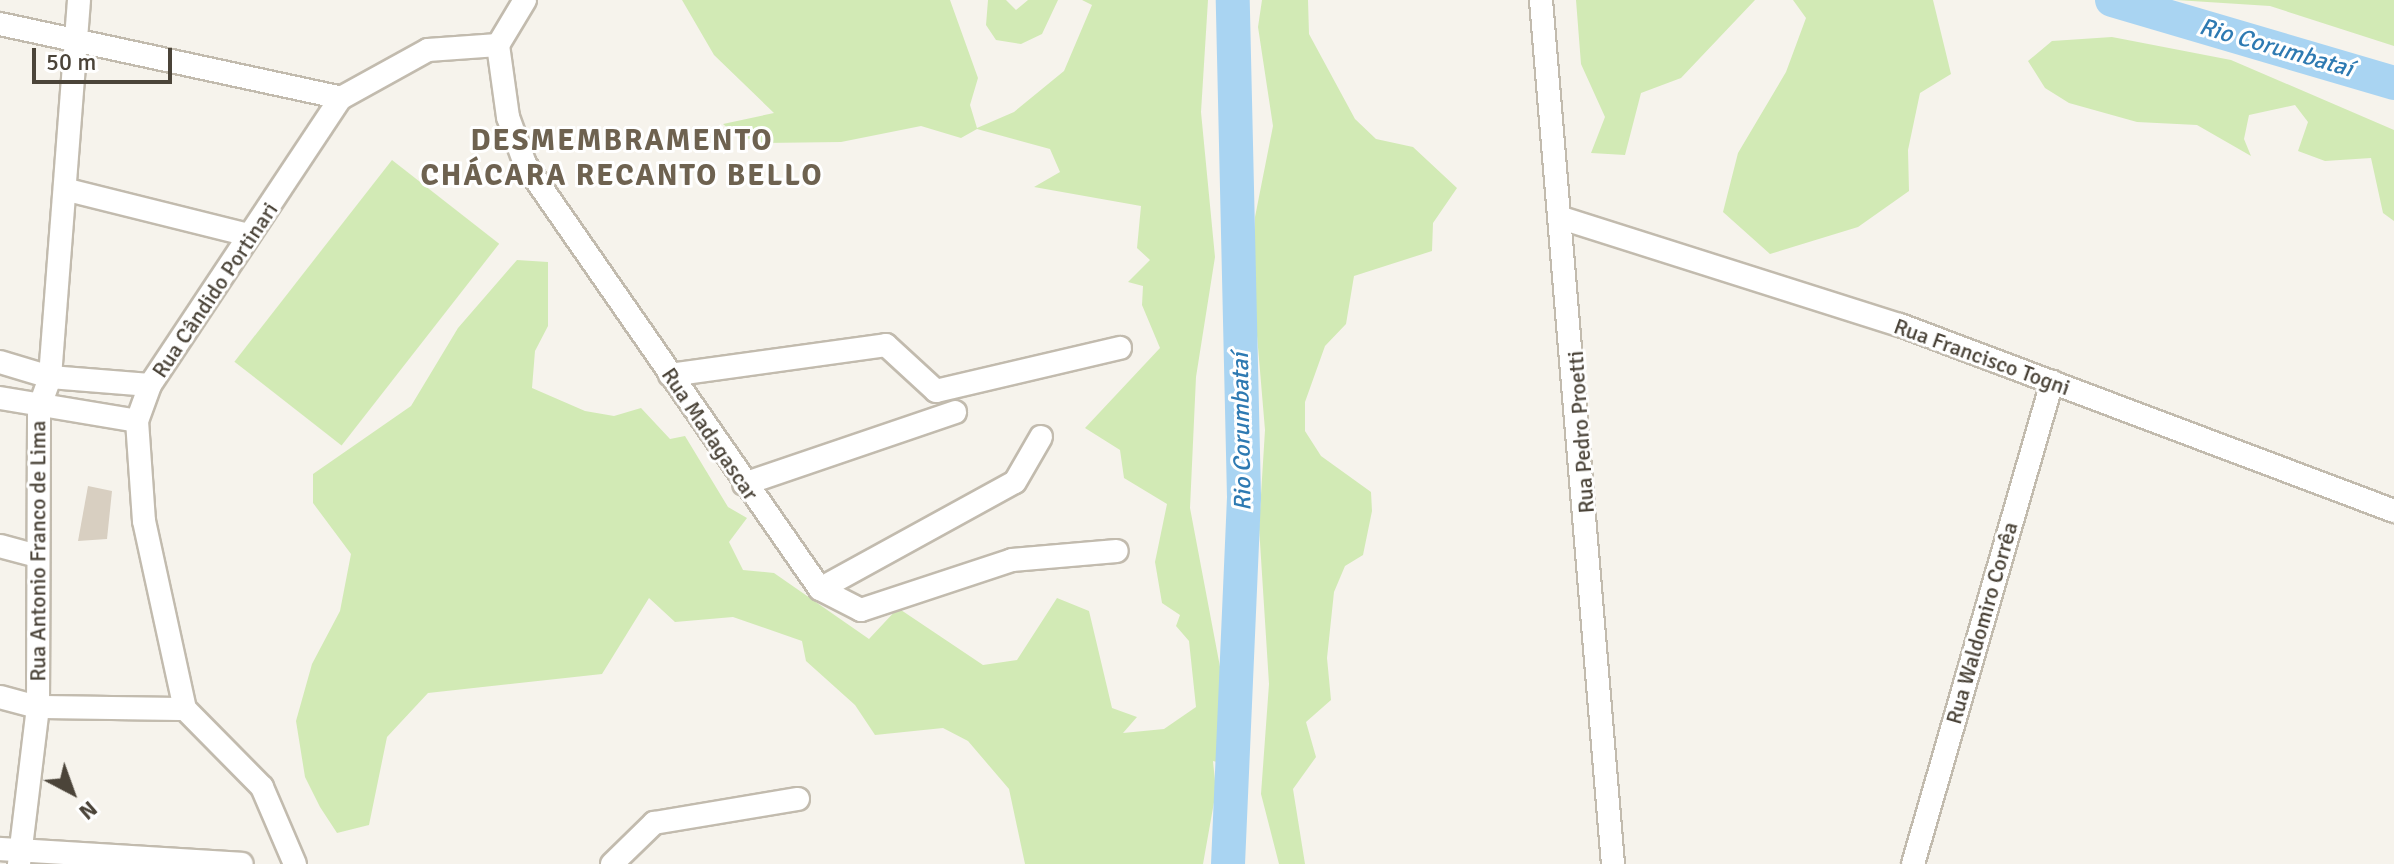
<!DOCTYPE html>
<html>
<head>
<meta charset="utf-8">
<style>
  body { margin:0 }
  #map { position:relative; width:2394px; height:864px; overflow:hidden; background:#f6f3ec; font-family:Signika,sans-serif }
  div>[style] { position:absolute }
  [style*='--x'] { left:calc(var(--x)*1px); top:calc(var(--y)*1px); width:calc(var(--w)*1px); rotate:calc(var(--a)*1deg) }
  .green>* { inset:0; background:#d2eab5; transform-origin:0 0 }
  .river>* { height:34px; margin:-17px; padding:0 17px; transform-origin:17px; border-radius:17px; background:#a9d4f2 }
  .building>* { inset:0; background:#d8cfc1 }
  .roads { filter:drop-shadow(2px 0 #c2bbae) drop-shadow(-2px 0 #c2bbae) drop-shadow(0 2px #c2bbae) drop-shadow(0 -2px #c2bbae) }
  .minor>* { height:22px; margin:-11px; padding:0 11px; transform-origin:11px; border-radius:11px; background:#fff }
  span { translate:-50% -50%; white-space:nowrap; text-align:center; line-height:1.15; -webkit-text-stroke:6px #fff; paint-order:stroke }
  .street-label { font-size:22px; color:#4b4439 }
  .water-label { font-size:24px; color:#2e7ab2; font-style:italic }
  .district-label { font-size:30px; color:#6e6250; font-weight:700; letter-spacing:2px }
  .north { position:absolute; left:32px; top:752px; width:80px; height:80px; -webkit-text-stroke:6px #fff; paint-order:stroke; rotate:139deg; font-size:22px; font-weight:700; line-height:32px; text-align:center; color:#4b4439 }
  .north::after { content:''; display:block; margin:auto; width:28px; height:36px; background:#4b4439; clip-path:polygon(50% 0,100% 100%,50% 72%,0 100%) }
  .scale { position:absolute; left:32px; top:48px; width:140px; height:36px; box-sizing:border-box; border:4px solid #4b4439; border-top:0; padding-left:10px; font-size:24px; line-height:28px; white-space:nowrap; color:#4b4439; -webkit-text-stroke:6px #fff; paint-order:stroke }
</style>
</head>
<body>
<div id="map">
  <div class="green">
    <i style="clip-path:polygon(682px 0,950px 0,978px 78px,970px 105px,977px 128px,1014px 112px,1064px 71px,1092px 5px,1082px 0,1208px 0,1201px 112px,1215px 257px,1196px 377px,1190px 508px,1224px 688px,1225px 764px,1213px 761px,1216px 791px,1203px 864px,1025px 864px,1009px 789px,968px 741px,943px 728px,875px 735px,855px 705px,806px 661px,802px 641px,733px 617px,675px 622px,649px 598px,602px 674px,428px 693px,387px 737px,369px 825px,337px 833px,320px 807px,305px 777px,296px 721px,312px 664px,340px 611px,351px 554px,313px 503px,313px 474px,411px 406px,458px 328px,517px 260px,548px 262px,548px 326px,535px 351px,532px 388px,585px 411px,614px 416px,641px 408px,670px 439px,685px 436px,728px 507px,747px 518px,729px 542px,743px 570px,774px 573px,869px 639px,898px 608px,983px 665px,1017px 660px,1057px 598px,1089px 611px,1112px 708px,1137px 717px,1123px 733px,1164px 729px,1196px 707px,1189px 641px,1176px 626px,1180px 615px,1162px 603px,1155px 562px,1167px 504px,1124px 478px,1120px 450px,1085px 428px,1160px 348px,1142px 305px,1143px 286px,1128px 282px,1150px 260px,1137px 248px,1141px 206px,1034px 187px,1060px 172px,1050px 149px,977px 129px,961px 138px,921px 126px,841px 142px,763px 143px,736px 135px,723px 124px,774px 113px,714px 55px)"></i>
    <i style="clip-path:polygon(988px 0,1006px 0,1016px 10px,1028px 0,1058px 0,1042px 34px,1021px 44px,996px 40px,986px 25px)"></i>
    <i style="clip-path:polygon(1262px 0,1308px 0,1309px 34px,1355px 119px,1376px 139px,1413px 147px,1457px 188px,1433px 223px,1432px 251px,1354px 276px,1346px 324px,1325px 346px,1305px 402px,1305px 431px,1321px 456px,1371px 492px,1372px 511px,1363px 555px,1345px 566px,1334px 592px,1327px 658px,1331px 700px,1306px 722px,1316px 757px,1293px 789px,1305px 864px,1279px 864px,1261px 794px,1269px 684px,1259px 527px,1265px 430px,1253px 288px,1255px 217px,1273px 126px,1258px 27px)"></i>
    <i style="clip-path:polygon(1576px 0,1755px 0,1681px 78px,1641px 93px,1625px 155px,1591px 153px,1605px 117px,1581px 64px)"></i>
    <i style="clip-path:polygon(1793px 0,1933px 0,1951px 74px,1920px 93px,1908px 150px,1909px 191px,1858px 227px,1770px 254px,1723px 212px,1738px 153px,1786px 72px,1806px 18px)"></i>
    <i style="clip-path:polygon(2176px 0,2394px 0,2394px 46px,2270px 6px)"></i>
    <i style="clip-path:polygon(2112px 37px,2231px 60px,2394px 130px,2394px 221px,2383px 213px,2371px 158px,2325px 161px,2298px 151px,2308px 122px,2295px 105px,2249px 115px,2244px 139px,2251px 156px,2197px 125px,2137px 122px,2069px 103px,2045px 88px,2028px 61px,2052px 41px)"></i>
    <i style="left:392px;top:160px;width:136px;height:256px;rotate:38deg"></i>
  </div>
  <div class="river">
    <i style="--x:2112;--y:0;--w:294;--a:16.4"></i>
    <i style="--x:1228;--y:864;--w:367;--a:-87.5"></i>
    <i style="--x:1244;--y:497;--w:497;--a:-91.3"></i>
  </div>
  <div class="building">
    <i style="clip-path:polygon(88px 486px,112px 491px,107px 539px,78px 541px)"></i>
  </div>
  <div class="roads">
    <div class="minor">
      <i style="--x:525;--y:0;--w:52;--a:121"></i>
      <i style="--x:498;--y:45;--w:73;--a:82.1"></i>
      <i style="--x:508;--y:117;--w:50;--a:70.1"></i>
      <i style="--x:525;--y:164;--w:517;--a:55.23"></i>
      <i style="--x:820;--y:589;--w:46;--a:27.1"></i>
      <i style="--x:861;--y:610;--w:159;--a:-18.3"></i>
      <i style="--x:1012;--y:560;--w:105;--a:-4.9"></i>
      <i style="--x:1541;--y:0;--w:867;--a:85.24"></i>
      <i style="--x:0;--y:24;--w:349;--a:12.2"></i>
      <i style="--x:68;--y:190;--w:186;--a:14"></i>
      <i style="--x:1565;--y:219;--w:351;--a:17.6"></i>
      <i style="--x:1900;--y:325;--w:528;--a:20.63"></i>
      <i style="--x:0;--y:362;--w:52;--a:16.7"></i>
      <i style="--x:50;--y:377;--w:100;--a:4.6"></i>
      <i style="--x:670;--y:375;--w:218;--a:-7.9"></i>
      <i style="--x:886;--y:345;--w:68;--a:42.6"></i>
      <i style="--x:936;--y:391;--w:189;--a:-13.2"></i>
      <i style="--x:0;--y:398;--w:139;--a:9.5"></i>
      <i style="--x:744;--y:484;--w:223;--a:-18.8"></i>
      <i style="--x:0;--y:546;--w:39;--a:15"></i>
      <i style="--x:820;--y:589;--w:222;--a:-28.8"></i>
      <i style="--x:1015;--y:482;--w:52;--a:-60"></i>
      <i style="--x:0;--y:697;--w:39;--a:15"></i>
      <i style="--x:38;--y:707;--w:147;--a:0.8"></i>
      <i style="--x:0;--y:849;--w:242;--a:3.5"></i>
      <i style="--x:19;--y:864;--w:158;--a:-83.1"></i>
      <i style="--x:38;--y:707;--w:299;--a:-89.8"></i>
      <i style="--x:39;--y:408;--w:33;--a:-70"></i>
      <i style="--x:50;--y:377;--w:378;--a:-85.6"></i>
      <i style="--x:295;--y:864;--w:84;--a:-113.2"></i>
      <i style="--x:262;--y:787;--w:110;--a:-134.6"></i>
      <i style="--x:185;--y:709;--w:192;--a:-102.3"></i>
      <i style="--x:144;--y:521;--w:100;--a:-94"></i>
      <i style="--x:137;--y:421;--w:38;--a:-70"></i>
      <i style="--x:150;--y:385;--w:345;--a:-56.4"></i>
      <i style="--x:341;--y:98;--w:99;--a:-28.9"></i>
      <i style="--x:428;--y:50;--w:70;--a:-4.1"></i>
      <i style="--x:612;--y:864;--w:59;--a:-44.3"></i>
      <i style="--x:654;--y:823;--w:146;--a:-9.5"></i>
      <i style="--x:1913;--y:864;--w:502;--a:-73.91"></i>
    </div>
  </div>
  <div class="street-label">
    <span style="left:215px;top:290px;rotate:-56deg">Rua Cândido Portinari</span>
    <span style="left:1982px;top:357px;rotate:20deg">Rua Francisco Togni</span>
    <span style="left:1581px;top:432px;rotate:-94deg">Rua Pedro Proetti</span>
    <span style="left:710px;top:434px;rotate:56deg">Rua Madagascar</span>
    <span style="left:38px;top:551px;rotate:-90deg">Rua Antonio Franco de Lima</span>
    <span style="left:1982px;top:623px;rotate:-74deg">Rua Waldomiro Corrêa</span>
  </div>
  <div class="water-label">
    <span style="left:2276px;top:48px;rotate:16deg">Rio Corumbataí</span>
    <span style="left:1242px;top:432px;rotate:-91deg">Rio Corumbataí</span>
  </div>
  <div class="district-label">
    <span style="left:622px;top:158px">DESMEMBRAMENTO<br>CHÁCARA RECANTO BELLO</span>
  </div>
  <div class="north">N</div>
  <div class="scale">50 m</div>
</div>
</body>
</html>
